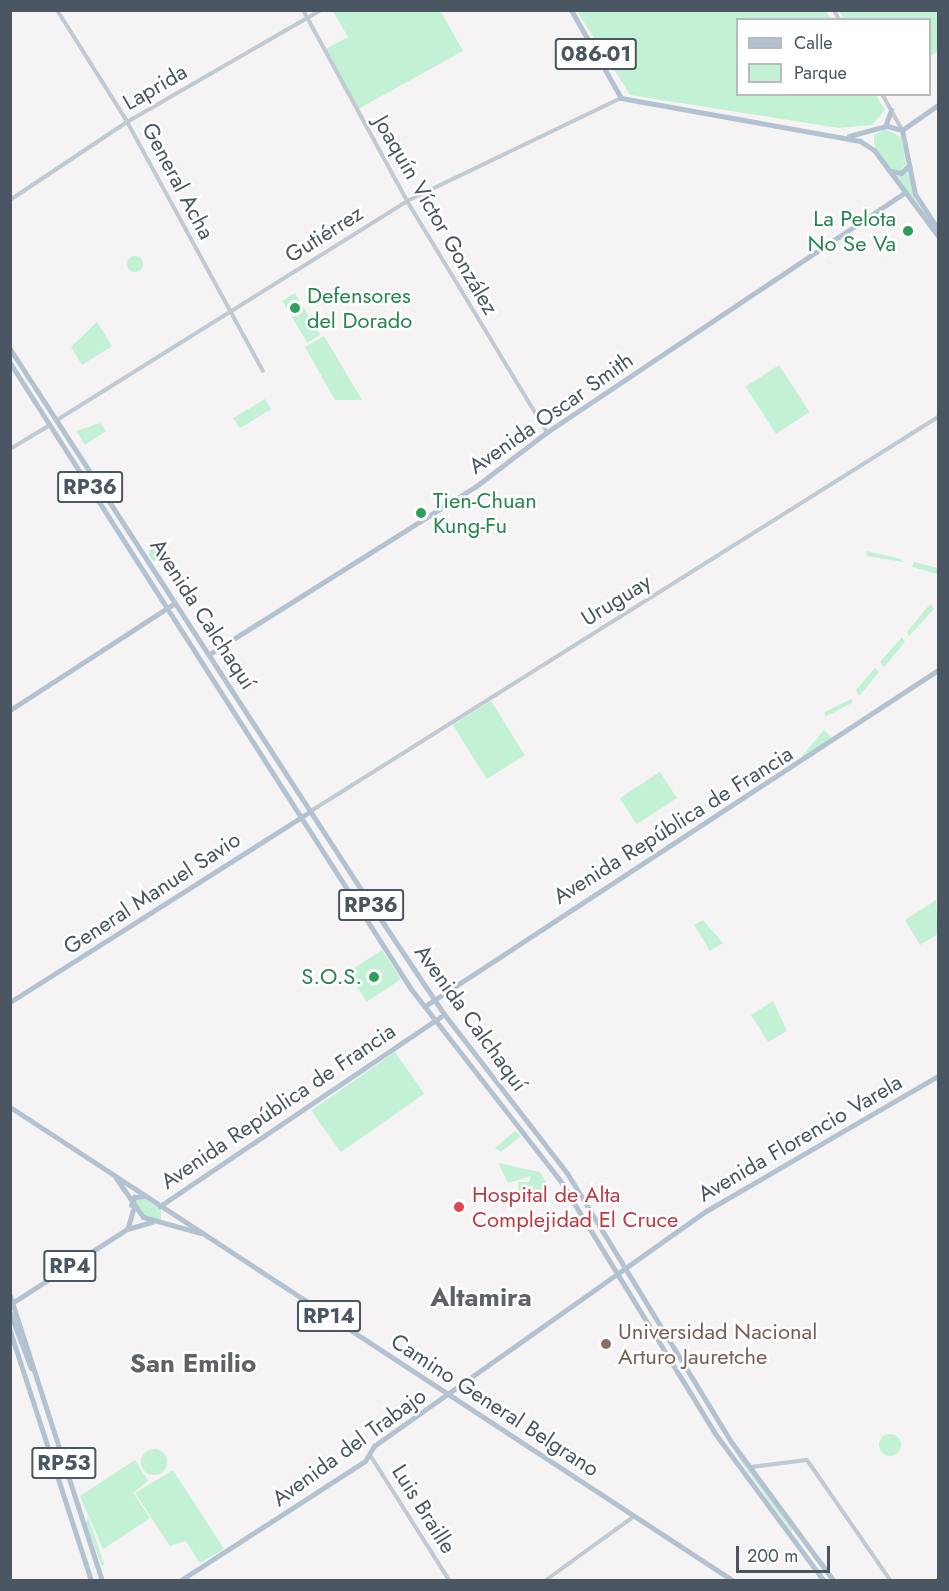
<!DOCTYPE html>
<html>
<head>
<meta charset="utf-8">
<style>
  body { margin:0 }
  #map { position:relative; width:949px; height:1591px; overflow:hidden; background:#f5f3f3; font-family:Jost,sans-serif }
  div>[style] { position:absolute }
  [style*='--x'] { left:calc(var(--x)*1px); top:calc(var(--y)*1px); width:calc(var(--w)*1px); rotate:calc(var(--a)*1deg) }
  .green>* { inset:0; background:#c3f1d5; transform-origin:0 0 }
  .round { border-radius:50% }
  .minor>* { height:4px; margin:-2px; padding:0 2px; transform-origin:2px; border-radius:2px; background:#c1cad2 }
  .major>* { height:5px; margin:-2.5px; padding:0 2.5px; transform-origin:2.5px; border-radius:2.5px; background:#b3c2d1 }
  .dots>* { width:16px; height:16px; translate:-50% -50%; box-sizing:border-box; border:3px solid #fff; border-radius:50% }
  span { translate:-50% -50%; white-space:nowrap; text-align:center; line-height:1.15; -webkit-text-stroke:5px #fff; paint-order:stroke }
  .shield-label span { padding:2px 4px; background:#fff; border:2px solid; border-radius:4px; -webkit-text-stroke-width:0 }
  .shield-label { font-size:21px; color:#4a5661; font-weight:700 }
  .street-label { font-size:22px; color:#4a5661 }
  .leisure-label { font-size:22px; color:#27864d }
  .right { translate:-100% -50%; text-align:right }
  .left { translate:0 -50%; text-align:left }
  .health-label { font-size:22px; color:#be3a42 }
  .education-label { font-size:22px; color:#785e54 }
  .quarter-label { font-size:26px; color:#5f6368; font-weight:700 }
  .frame { position:absolute; inset:0; border:12px solid #4a5661; pointer-events:none }
  .legend { position:absolute; left:736px; top:18px; width:195px; height:78px; box-sizing:border-box; background:#fff; border:2px solid #b7bbc0; margin:0; padding:8px 10px; list-style:none; font-size:18px; color:#4a5661 }
  .legend li { display:flex; align-items:center; gap:12px; height:30px }
  .legend b { width:30px; border:2px solid #b7bbc0 }
  .scale { position:absolute; left:736px; top:1546px; width:94px; height:27px; box-sizing:border-box; border:3px solid #4a5661; border-top:0; padding-left:8px; font-size:18px; line-height:21px; white-space:nowrap; color:#4a5661; -webkit-text-stroke:4px #fff; paint-order:stroke }
</style>
</head>
<body>
<div id="map">
  <div class="green">
    <i style="clip-path:polygon(440px 10px,463px 51px,358px 109px,324px 50px,348px 37px,333px 11px)"></i>
    <i style="clip-path:polygon(577px 11px,826px 11px,831px 19px,738px 20px,738px 94px,876px 95px,885px 110px,872px 125px,839px 128px,630px 95px)"></i>
    <i style="clip-path:polygon(839px 11px,938px 11px,938px 51px,930px 57px,930px 20px,844px 19px)"></i>
    <i style="clip-path:polygon(885px 129px,901px 137px,906px 164px,899px 172px,889px 168px,874px 145px,874px 135px)"></i>
    <i style="clip-path:polygon(908px 169px,914px 198px,938px 233px,895px 175px)"></i>
    <i class="round" style="left:127px;top:256px;width:16px;height:16px"></i>
    <i style="left:295px;top:293px;width:49px;height:15px;rotate:59deg"></i>
    <i style="clip-path:polygon(97px 322px,112px 346px,82px 365px,71px 347px)"></i>
    <i style="clip-path:polygon(324px 336px,362px 400px,335px 400px,305px 347px)"></i>
    <i style="left:779px;top:365px;width:56px;height:40px;rotate:57deg"></i>
    <i style="left:265px;top:399px;width:12px;height:37px;rotate:59deg"></i>
    <i style="clip-path:polygon(100px 423px,106px 431px,85px 445px,76px 431px)"></i>
    <i class="round" style="left:149px;top:544px;width:18px;height:18px"></i>
    <i style="clip-path:polygon(866px 551px,901px 559px,904px 562px,867px 556px)"></i>
    <i style="clip-path:polygon(914px 562px,938px 568px,938px 574px,912px 567px)"></i>
    <i style="clip-path:polygon(930px 604px,934px 609px,909px 636px,907px 632px)"></i>
    <i style="clip-path:polygon(902px 637px,905px 642px,884px 667px,880px 662px)"></i>
    <i style="clip-path:polygon(875px 668px,879px 672px,859px 696px,856px 690px)"></i>
    <i style="left:851px;top:699px;width:4px;height:30px;rotate:63deg"></i>
    <i style="left:491px;top:701px;width:64px;height:45px;rotate:58deg"></i>
    <i style="clip-path:polygon(824px 730px,834px 740px,804px 759px,802px 756px)"></i>
    <i style="left:660px;top:772px;width:31px;height:48px;rotate:57deg"></i>
    <i style="clip-path:polygon(936px 900px,938px 934px,920px 945px,905px 920px)"></i>
    <i style="clip-path:polygon(703px 920px,723px 943px,710px 951px,694px 925px)"></i>
    <i style="left:382px;top:950px;width:35px;height:41px;rotate:57deg"></i>
    <i style="clip-path:polygon(773px 1001px,787px 1031px,768px 1042px,751px 1015px)"></i>
    <i style="left:395px;top:1052px;width:51px;height:102px;rotate:55deg"></i>
    <i style="clip-path:polygon(515px 1131px,521px 1136px,501px 1152px,495px 1148px)"></i>
    <i style="clip-path:polygon(498px 1163px,540px 1172px,548px 1186px,532px 1197px,519px 1194px,518px 1182px,529px 1182px,531px 1176px,508px 1183px)"></i>
    <i style="clip-path:polygon(142px 1197px,161px 1209px,161px 1219px,147px 1218px,133px 1202px)"></i>
    <i class="round" style="left:879px;top:1434px;width:22px;height:22px"></i>
    <i style="clip-path:polygon(732px 1449px,747px 1466px,793px 1530px,791px 1531px)"></i>
    <i class="round" style="left:141px;top:1449px;width:26px;height:26px"></i>
    <i style="clip-path:polygon(135px 1460px,148px 1481px,133px 1493px,150px 1518px,103px 1549px,80px 1496px)"></i>
    <i style="clip-path:polygon(173px 1470px,224px 1549px,200px 1563px,186px 1541px,170px 1546px,135px 1493px)"></i>
    <i style="clip-path:polygon(88px 1516px,104px 1564px,102px 1566px,86px 1524px)"></i>
  </div>
  <div class="minor">
    <i style="--x:57;--y:10;--w:128;--a:57.8"></i>
    <i style="--x:125;--y:118;--w:288;--a:61.4"></i>
    <i style="--x:303;--y:10;--w:217;--a:61.4"></i>
    <i style="--x:407;--y:201;--w:270;--a:58.8"></i>
    <i style="--x:834;--y:10;--w:11;--a:63"></i>
    <i style="--x:882;--y:94;--w:41;--a:60.9"></i>
    <i style="--x:10;--y:200;--w:141;--a:-33.7"></i>
    <i style="--x:127;--y:122;--w:224;--a:-30"></i>
    <i style="--x:57;--y:420;--w:413;--a:-32"></i>
    <i style="--x:407;--y:201;--w:237;--a:-25.7"></i>
    <i style="--x:10;--y:449;--w:47;--a:-31"></i>
    <i style="--x:311;--y:811;--w:741;--a:-32.14"></i>
    <i style="--x:370;--y:1455;--w:148;--a:57.7"></i>
    <i style="--x:751;--y:1467;--w:56;--a:-7.1"></i>
    <i style="--x:807;--y:1460;--w:146;--a:55.3"></i>
    <i style="--x:546;--y:1580;--w:107;--a:-35.9"></i>
  </div>
  <div class="major">
    <i style="--x:571;--y:10;--w:101;--a:60.4"></i>
    <i style="--x:621;--y:98;--w:243;--a:10.2"></i>
    <i style="--x:860;--y:141;--w:17;--a:33"></i>
    <i style="--x:874;--y:150;--w:107;--a:53.3"></i>
    <i style="--x:885;--y:126;--w:17;--a:-69"></i>
    <i style="--x:902;--y:130;--w:44;--a:-34.8"></i>
    <i style="--x:849;--y:136;--w:39;--a:-15"></i>
    <i style="--x:887;--y:126;--w:16;--a:15"></i>
    <i style="--x:902;--y:130;--w:65;--a:78.5"></i>
    <i style="--x:915;--y:194;--w:42;--a:56.7"></i>
    <i style="--x:891;--y:171;--w:10;--a:11"></i>
    <i style="--x:901;--y:173;--w:11;--a:-45"></i>
    <i style="--x:10;--y:349;--w:667;--a:57"></i>
    <i style="--x:373;--y:908;--w:128;--a:56.2"></i>
    <i style="--x:444;--y:1014;--w:201;--a:52.3"></i>
    <i style="--x:567;--y:1173;--w:316;--a:58.6"></i>
    <i style="--x:732;--y:1443;--w:170;--a:53.6"></i>
    <i style="--x:10;--y:363;--w:743;--a:57.36"></i>
    <i style="--x:411;--y:989;--w:244;--a:52.1"></i>
    <i style="--x:561;--y:1182;--w:293;--a:58.5"></i>
    <i style="--x:714;--y:1432;--w:184;--a:53.6"></i>
    <i style="--x:211;--y:653;--w:312;--a:-32.2"></i>
    <i style="--x:475;--y:487;--w:91;--a:-37.4"></i>
    <i style="--x:547;--y:432;--w:431;--a:-33.8"></i>
    <i style="--x:10;--y:710;--w:194;--a:-33"></i>
    <i style="--x:10;--y:1002;--w:356;--a:-32.4"></i>
    <i style="--x:425;--y:1006;--w:613;--a:-33.22"></i>
    <i style="--x:10;--y:1107;--w:863;--a:33.23"></i>
    <i style="--x:116;--y:1178;--w:47;--a:55.3"></i>
    <i style="--x:143;--y:1217;--w:59;--a:15.7"></i>
    <i style="--x:131;--y:1205;--w:9;--a:-69"></i>
    <i style="--x:134;--y:1197;--w:11;--a:-5"></i>
    <i style="--x:160;--y:1206;--w:338;--a:-34"></i>
    <i style="--x:128;--y:1227;--w:19;--a:-74"></i>
    <i style="--x:10;--y:1296;--w:299;--a:72.1"></i>
    <i style="--x:12;--y:1303;--w:137;--a:-32.8"></i>
    <i style="--x:127;--y:1229;--w:26;--a:-16"></i>
    <i style="--x:10;--y:1313;--w:59;--a:69.1"></i>
    <i style="--x:10;--y:1331;--w:262;--a:72"></i>
    <i style="--x:181;--y:1580;--w:219;--a:-32.9"></i>
    <i style="--x:365;--y:1461;--w:17;--a:-59"></i>
    <i style="--x:374;--y:1446;--w:407;--a:-35.3"></i>
    <i style="--x:706;--y:1211;--w:268;--a:-30.2"></i>
    <i style="--x:937;--y:1580;--w:1;--a:0"></i>
  </div>
  <div class="dots">
    <i style="left:908px;top:231px;background:#2e9e5b"></i>
    <i style="left:295px;top:308px;background:#2e9e5b"></i>
    <i style="left:421px;top:513px;background:#2e9e5b"></i>
    <i style="left:374px;top:977px;background:#2e9e5b"></i>
    <i style="left:459px;top:1207px;background:#e0444e"></i>
    <i style="left:606px;top:1344px;background:#8d6e63"></i>
  </div>
  <div class="shield-label">
    <span style="left:596px;top:54px">086-01</span>
    <span style="left:90px;top:487px">RP36</span>
    <span style="left:371px;top:905px">RP36</span>
    <span style="left:70px;top:1266px">RP4</span>
    <span style="left:329px;top:1316px">RP14</span>
    <span style="left:64px;top:1463px">RP53</span>
  </div>
  <div class="street-label">
    <span style="left:155px;top:87px;rotate:-30deg">Laprida</span>
    <span style="left:178px;top:181px;rotate:62deg">General Acha</span>
    <span style="left:436px;top:215px;rotate:60deg">Joaquín Víctor González</span>
    <span style="left:324px;top:234px;rotate:-32deg">Gutiérrez</span>
    <span style="left:551px;top:413px;rotate:-35deg">Avenida Oscar Smith</span>
    <span style="left:616px;top:600px;rotate:-32deg">Uruguay</span>
    <span style="left:203px;top:614px;rotate:57deg">Avenida Calchaquí</span>
    <span style="left:673px;top:825px;rotate:-32deg">Avenida República de Francia</span>
    <span style="left:152px;top:893px;rotate:-33deg">General Manuel Savio</span>
    <span style="left:471px;top:1018px;rotate:54deg">Avenida Calchaquí</span>
    <span style="left:278px;top:1106px;rotate:-34deg">Avenida República de Francia</span>
    <span style="left:800px;top:1138px;rotate:-30deg">Avenida Florencio Varela</span>
    <span style="left:495px;top:1405px;rotate:33deg">Camino General Belgrano</span>
    <span style="left:349px;top:1447px;rotate:-36deg">Avenida del Trabajo</span>
    <span style="left:424px;top:1509px;rotate:58deg">Luis Braille</span>
  </div>
  <div class="leisure-label">
    <span class="right" style="left:896px;top:231px">La Pelota<br>No Se Va</span>
    <span class="left" style="left:307px;top:308px">Defensores<br>del Dorado</span>
    <span class="left" style="left:433px;top:513px">Tien-Chuan<br>Kung-Fu</span>
    <span class="right" style="left:362px;top:977px">S.O.S.</span>
  </div>
  <div class="health-label">
    <span class="left" style="left:472px;top:1207px">Hospital de Alta<br>Complejidad El Cruce</span>
  </div>
  <div class="education-label">
    <span class="left" style="left:618px;top:1344px">Universidad Nacional<br>Arturo Jauretche</span>
  </div>
  <div class="quarter-label">
    <span style="left:481px;top:1298px">Altamira</span>
    <span style="left:193px;top:1364px">San Emilio</span>
  </div>
  <div class="frame"></div>
  <ul class="legend">
  <li><b style="height:8px;background:#b3c2d1"></b>Calle</li>
  <li><b style="height:16px;background:#c3f1d5"></b>Parque</li>
  </ul>
  <div class="scale">200 m</div>
</div>
</body>
</html>
